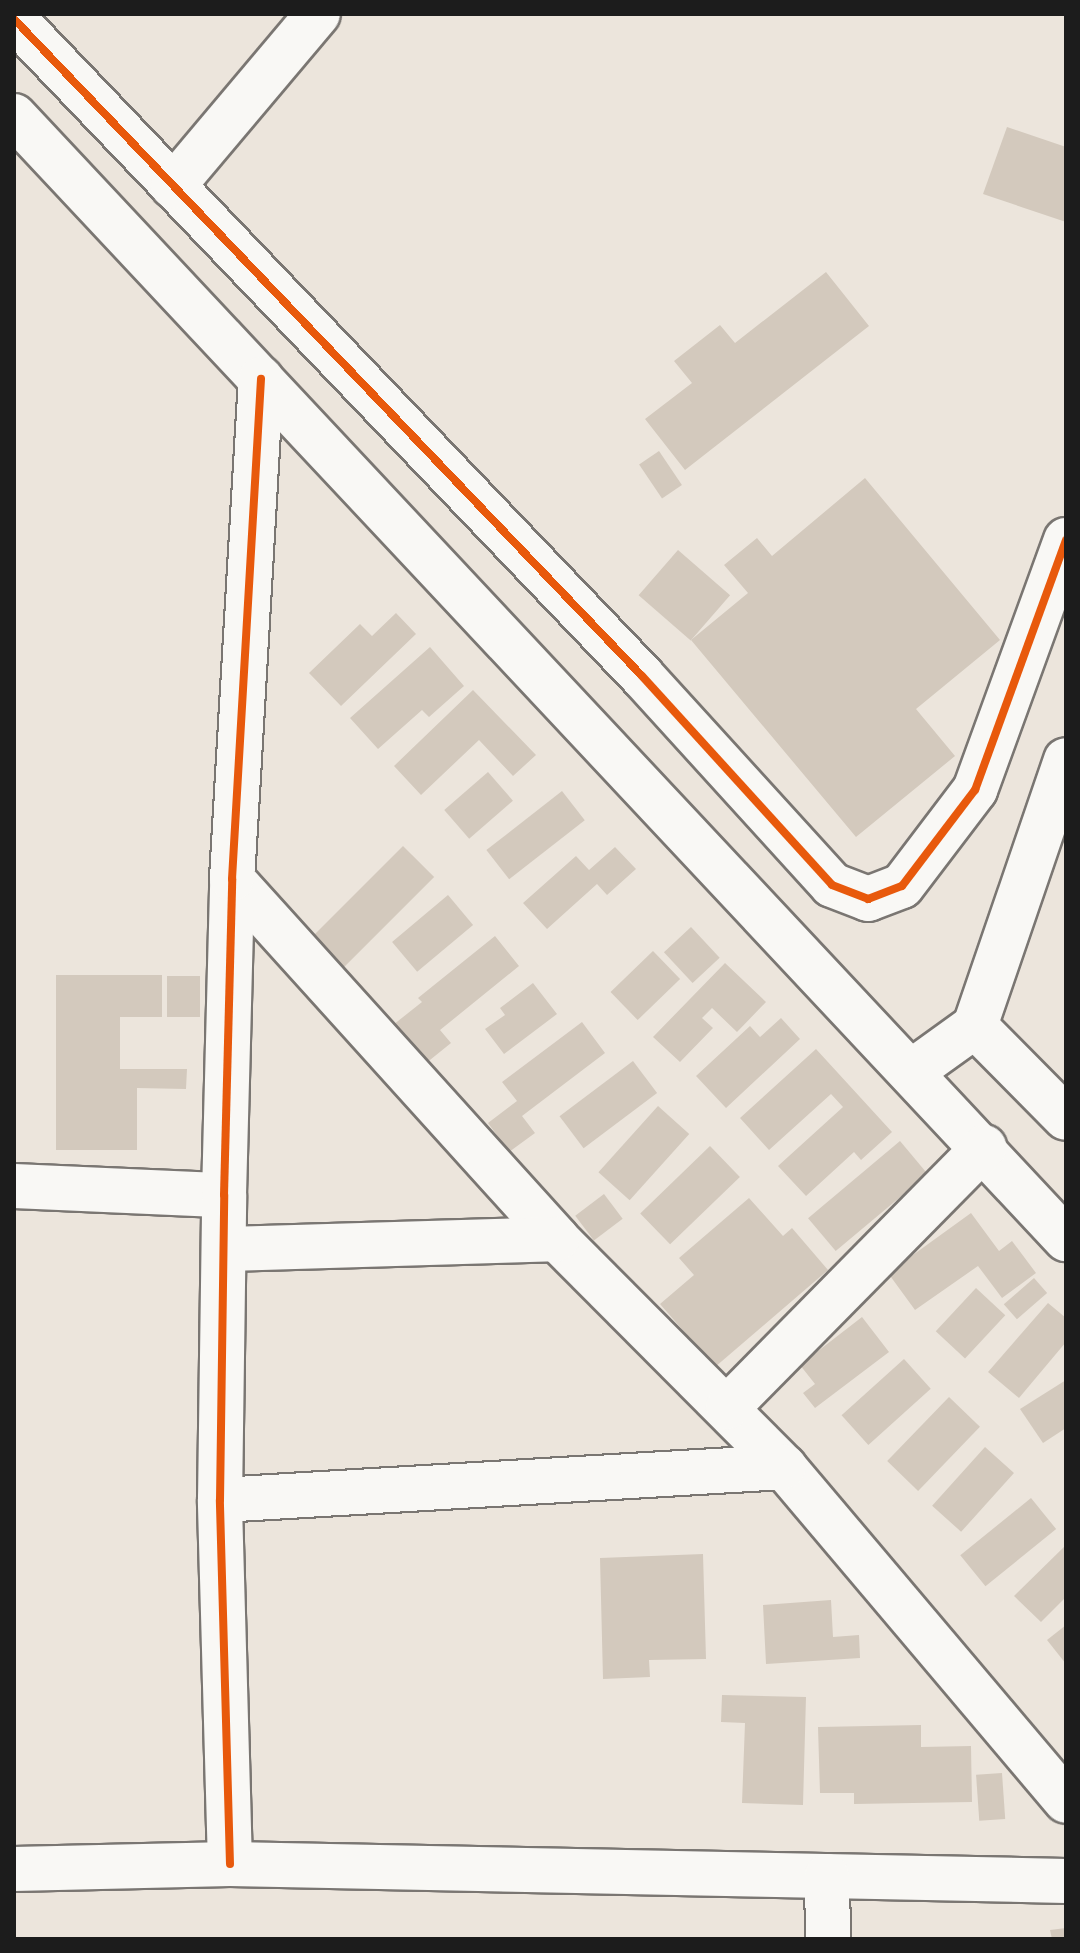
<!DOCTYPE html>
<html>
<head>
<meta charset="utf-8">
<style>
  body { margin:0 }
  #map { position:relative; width:1080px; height:1953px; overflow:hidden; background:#ece5dc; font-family:"Balsamiq Sans",sans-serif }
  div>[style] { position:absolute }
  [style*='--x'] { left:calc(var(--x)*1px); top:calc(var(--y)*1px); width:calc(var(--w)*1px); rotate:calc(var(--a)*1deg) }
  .building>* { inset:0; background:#d3c9bd; transform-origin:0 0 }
  .roads { filter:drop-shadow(2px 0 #7a7672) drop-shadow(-2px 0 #7a7672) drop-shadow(0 2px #7a7672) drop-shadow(0 -2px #7a7672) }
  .minor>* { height:44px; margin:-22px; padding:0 22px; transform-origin:22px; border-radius:22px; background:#f9f8f5 }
  .cycleway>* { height:8px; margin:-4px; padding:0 4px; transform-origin:4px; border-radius:4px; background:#e8590c }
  span { translate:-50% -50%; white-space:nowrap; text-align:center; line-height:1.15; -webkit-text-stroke:6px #fdfcf7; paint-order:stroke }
  .frame { position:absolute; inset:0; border:16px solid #1c1c1c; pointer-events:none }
</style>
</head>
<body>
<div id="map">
  <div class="building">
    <i style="clip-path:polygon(1007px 127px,1066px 147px,1066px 222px,983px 194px)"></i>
    <i style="clip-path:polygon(826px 272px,869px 326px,685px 470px,645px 419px,692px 383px,674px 361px,720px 325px,735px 343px)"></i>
    <i style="left:659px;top:451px;width:41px;height:24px;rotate:56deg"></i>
    <i style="clip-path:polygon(865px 478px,1000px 640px,916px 709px,955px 756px,856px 837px,691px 640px,748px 593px,724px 565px,757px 538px,772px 556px)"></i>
    <i style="left:678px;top:550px;width:69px;height:60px;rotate:41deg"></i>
    <i style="clip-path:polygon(396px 613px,416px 634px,341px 706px,309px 673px,360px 624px,372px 636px)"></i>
    <i style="clip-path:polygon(430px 647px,464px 686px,429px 717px,422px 710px,378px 749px,350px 718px)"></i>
    <i style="clip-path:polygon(473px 690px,536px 755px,513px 776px,479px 740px,421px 795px,394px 766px)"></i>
    <i style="left:488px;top:772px;width:38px;height:58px;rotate:49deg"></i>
    <i style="left:562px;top:791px;width:37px;height:96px;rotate:52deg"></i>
    <i style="left:403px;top:846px;width:44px;height:134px;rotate:45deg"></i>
    <i style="clip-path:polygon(615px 847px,636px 869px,607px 895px,597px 884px,547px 929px,523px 903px,576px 856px,589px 870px)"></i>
    <i style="left:448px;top:895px;width:39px;height:73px;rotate:50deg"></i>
    <i style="left:691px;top:927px;width:42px;height:37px;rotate:47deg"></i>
    <i style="clip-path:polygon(495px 936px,519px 966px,440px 1030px,451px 1043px,425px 1064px,393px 1025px,422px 1002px,418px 998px)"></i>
    <i style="left:653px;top:951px;width:39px;height:59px;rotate:46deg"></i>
    <i style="clip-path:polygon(725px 963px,766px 1002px,737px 1032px,712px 1008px,702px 1018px,713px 1028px,680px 1062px,653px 1037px)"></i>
    <i style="clip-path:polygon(56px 975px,162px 975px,162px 1017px,120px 1017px,120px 1069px,187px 1069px,186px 1089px,137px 1088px,137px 1150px,56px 1150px)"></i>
    <i style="left:167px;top:976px;width:33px;height:41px"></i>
    <i style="clip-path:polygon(533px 983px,557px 1014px,504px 1054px,485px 1029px,505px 1015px,500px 1008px)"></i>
    <i style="clip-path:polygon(781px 1018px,800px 1039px,726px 1108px,696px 1076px,750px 1026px,760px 1037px)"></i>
    <i style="clip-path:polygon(582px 1022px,605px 1053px,522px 1116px,535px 1133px,509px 1152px,488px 1123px,517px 1101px,502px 1082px)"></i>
    <i style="clip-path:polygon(816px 1049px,892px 1132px,861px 1160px,854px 1152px,806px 1196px,778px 1166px,843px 1107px,831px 1094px,769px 1150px,740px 1118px)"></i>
    <i style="left:633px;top:1061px;width:40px;height:92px;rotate:53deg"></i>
    <i style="left:658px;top:1106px;width:42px;height:89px;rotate:42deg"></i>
    <i style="left:900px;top:1141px;width:43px;height:120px;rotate:50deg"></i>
    <i style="left:710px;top:1146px;width:43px;height:97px;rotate:46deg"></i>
    <i style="left:604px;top:1194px;width:31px;height:36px;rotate:53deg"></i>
    <i style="clip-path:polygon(749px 1198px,783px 1236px,792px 1228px,828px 1270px,715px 1367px,660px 1304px,694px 1275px,679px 1258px)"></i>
    <i style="clip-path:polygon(971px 1213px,999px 1251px,1012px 1241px,1036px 1273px,1002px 1298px,978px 1266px,915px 1310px,888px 1273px)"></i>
    <i style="left:1034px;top:1278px;width:20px;height:40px;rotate:49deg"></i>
    <i style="left:976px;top:1288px;width:40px;height:59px;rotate:43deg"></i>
    <i style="clip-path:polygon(1048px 1303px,1066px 1318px,1066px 1342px,1019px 1398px,988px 1372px)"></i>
    <i style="clip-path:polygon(862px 1317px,889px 1352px,815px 1408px,803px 1393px,815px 1384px,800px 1365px)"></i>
    <i style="left:904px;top:1359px;width:40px;height:84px;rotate:48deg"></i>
    <i style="clip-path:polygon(1066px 1380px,1066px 1428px,1043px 1443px,1020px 1409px)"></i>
    <i style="left:949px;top:1397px;width:43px;height:89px;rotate:44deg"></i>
    <i style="left:985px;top:1447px;width:39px;height:79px;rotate:42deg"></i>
    <i style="left:1031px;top:1498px;width:40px;height:91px;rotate:51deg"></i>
    <i style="clip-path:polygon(1066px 1545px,1066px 1597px,1041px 1622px,1014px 1596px)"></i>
    <i style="clip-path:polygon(703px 1554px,706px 1659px,649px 1660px,650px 1677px,603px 1679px,600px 1558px)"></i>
    <i style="clip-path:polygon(831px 1600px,833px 1637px,859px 1635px,860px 1658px,766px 1664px,763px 1605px)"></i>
    <i style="clip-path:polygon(1066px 1625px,1066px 1664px,1047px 1640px)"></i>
    <i style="clip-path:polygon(722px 1695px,806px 1697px,803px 1805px,742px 1803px,745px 1723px,721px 1722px)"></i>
    <i style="clip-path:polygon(921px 1725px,921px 1747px,971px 1746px,972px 1802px,854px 1804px,854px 1793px,820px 1793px,818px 1727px)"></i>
    <i style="left:1002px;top:1773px;width:46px;height:26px;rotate:86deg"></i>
    <i style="clip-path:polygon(1066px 1928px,1066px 1939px,1052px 1939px,1050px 1930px)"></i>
  </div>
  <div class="roads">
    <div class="minor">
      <i style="--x:14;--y:19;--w:909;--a:46.29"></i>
      <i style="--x:642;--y:676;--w:282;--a:47.7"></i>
      <i style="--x:832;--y:885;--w:39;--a:21"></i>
      <i style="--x:868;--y:899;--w:36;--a:-21"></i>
      <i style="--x:902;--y:886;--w:121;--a:-52.8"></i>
      <i style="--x:975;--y:790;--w:266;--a:-70"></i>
      <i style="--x:14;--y:116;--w:1539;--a:46.87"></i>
      <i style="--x:173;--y:186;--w:225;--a:-49.9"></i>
      <i style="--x:232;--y:879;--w:485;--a:47.9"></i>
      <i style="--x:557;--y:1239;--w:322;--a:45.1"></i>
      <i style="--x:784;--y:1467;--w:437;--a:49.8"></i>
      <i style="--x:975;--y:1026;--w:129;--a:45.3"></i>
      <i style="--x:911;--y:1072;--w:79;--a:-35.7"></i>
      <i style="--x:975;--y:1026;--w:281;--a:-71.1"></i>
      <i style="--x:14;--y:1186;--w:210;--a:2.5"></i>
      <i style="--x:225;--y:1249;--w:332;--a:-1.7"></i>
      <i style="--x:728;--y:1407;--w:365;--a:-45.4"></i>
      <i style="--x:220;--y:1500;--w:565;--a:-3.35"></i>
      <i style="--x:230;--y:1864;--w:364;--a:-91.6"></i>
      <i style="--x:220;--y:1500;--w:305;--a:-89.2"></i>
      <i style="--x:224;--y:1195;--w:316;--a:-88.5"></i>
      <i style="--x:232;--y:879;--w:501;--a:-86.68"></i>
      <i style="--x:14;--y:1869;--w:216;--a:-1.3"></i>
      <i style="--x:230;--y:1864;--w:836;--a:1.16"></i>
      <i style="--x:827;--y:1876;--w:63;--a:89.1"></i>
    </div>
  </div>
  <div class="cycleway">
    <i style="--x:14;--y:19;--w:909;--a:46.29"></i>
    <i style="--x:642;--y:676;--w:282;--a:47.7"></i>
    <i style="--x:832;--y:885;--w:39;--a:21"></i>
    <i style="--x:868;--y:899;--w:36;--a:-21"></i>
    <i style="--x:902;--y:886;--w:121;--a:-52.8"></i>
    <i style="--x:975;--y:790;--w:266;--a:-70"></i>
    <i style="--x:230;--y:1864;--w:364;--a:-91.6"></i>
    <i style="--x:220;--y:1500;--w:305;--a:-89.2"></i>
    <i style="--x:224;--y:1195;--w:316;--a:-88.5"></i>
    <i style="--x:232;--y:879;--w:501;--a:-86.68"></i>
  </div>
  <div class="frame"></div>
</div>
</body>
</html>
